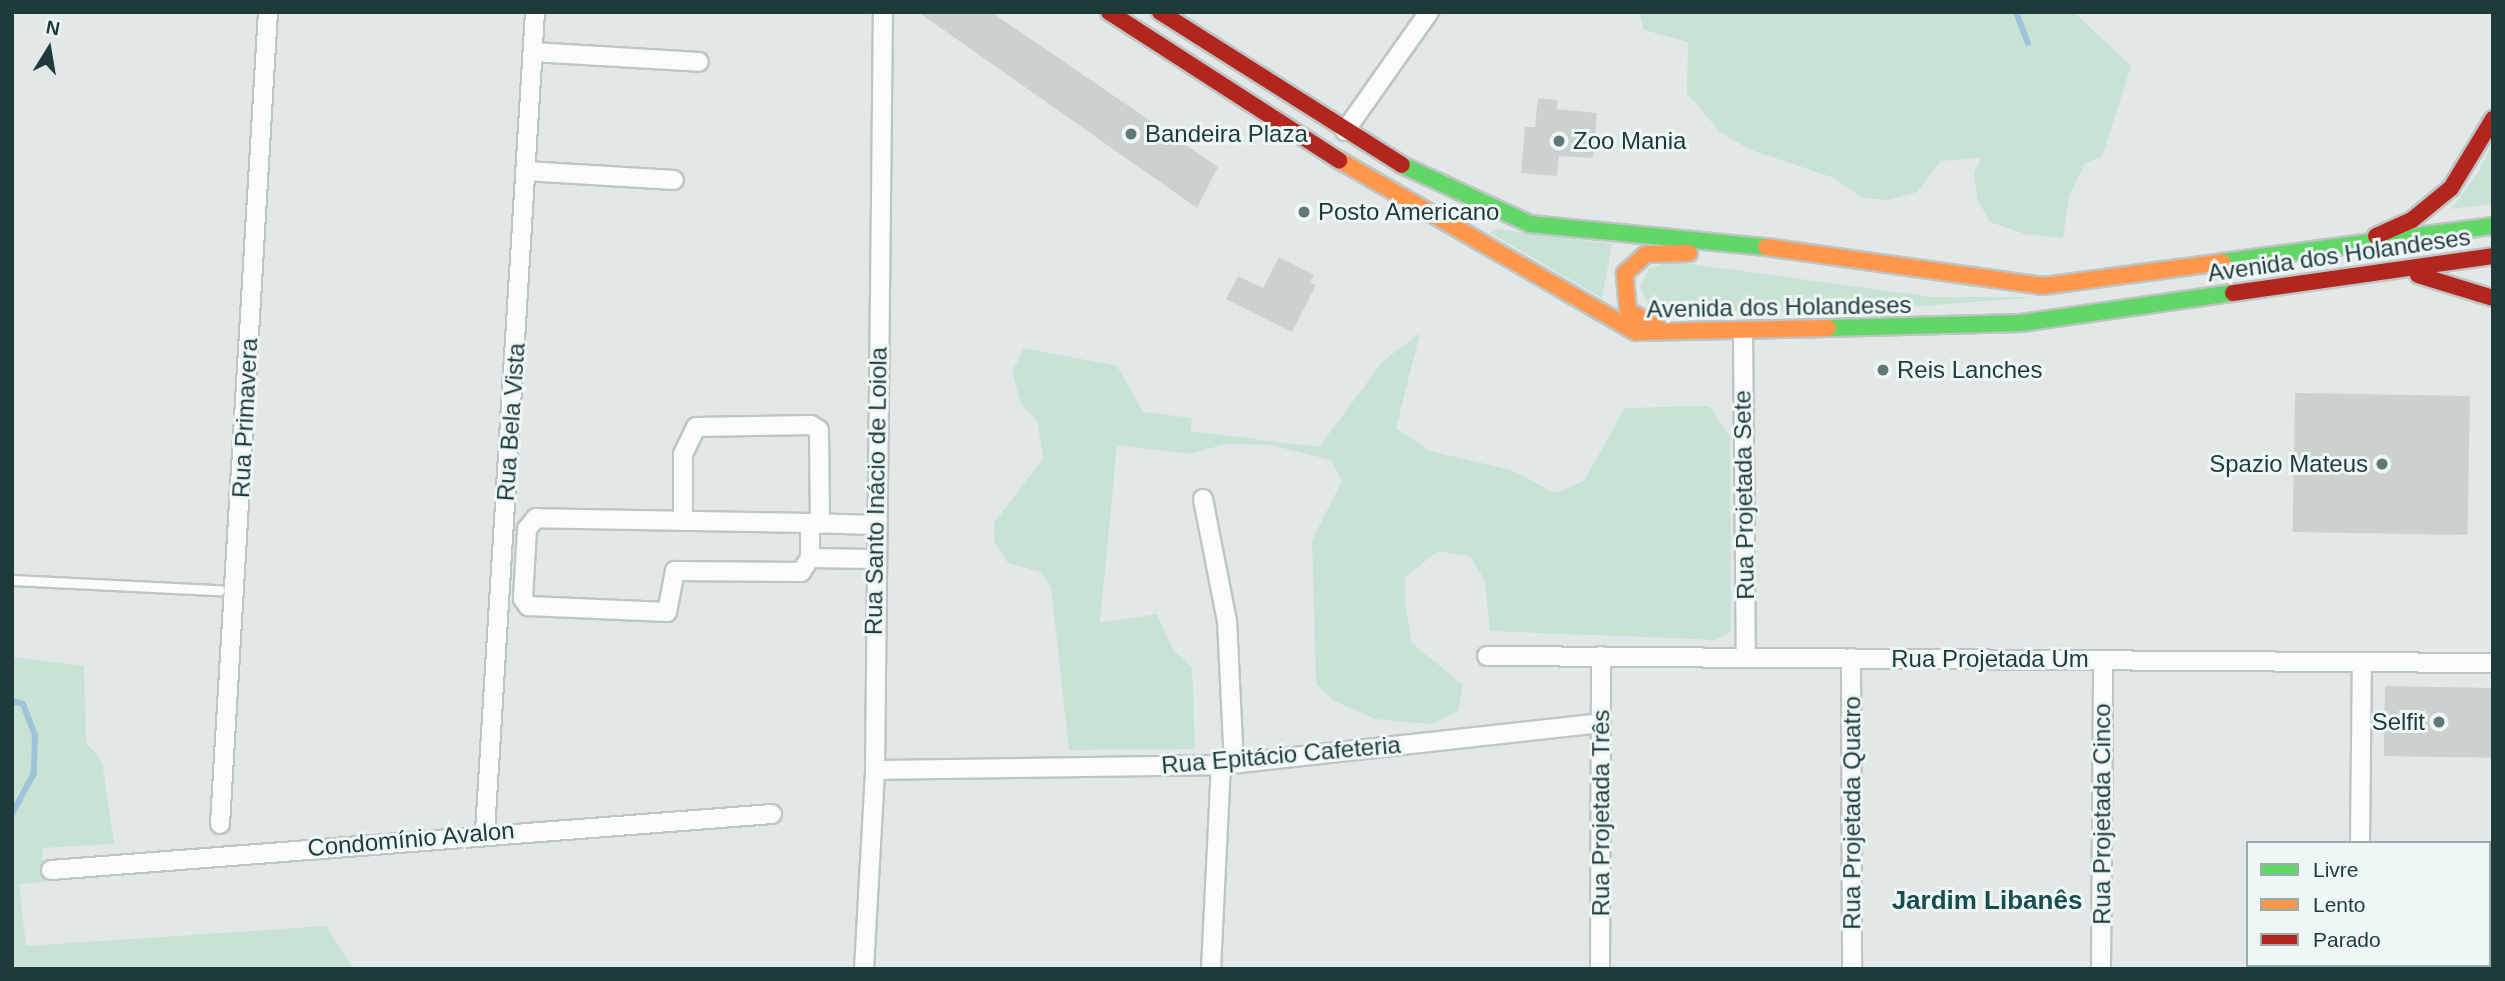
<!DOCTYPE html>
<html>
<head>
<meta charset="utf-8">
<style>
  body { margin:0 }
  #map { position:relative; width:2505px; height:981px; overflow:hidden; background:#e1e8e7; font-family:Helvetica,sans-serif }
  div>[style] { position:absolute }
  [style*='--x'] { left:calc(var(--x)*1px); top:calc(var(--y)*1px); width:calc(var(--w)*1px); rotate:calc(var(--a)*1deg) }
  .green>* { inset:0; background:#c9e2d6 }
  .stream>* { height:6px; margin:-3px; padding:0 3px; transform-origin:3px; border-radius:3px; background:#9ec4da }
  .building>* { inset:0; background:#cbd1d0; transform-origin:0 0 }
  .roads { filter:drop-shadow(2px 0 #bec5c4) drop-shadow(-2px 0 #bec5c4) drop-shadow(0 2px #bec5c4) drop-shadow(0 -2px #bec5c4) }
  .lane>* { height:9px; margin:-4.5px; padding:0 4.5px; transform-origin:4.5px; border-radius:4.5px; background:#fafcfb }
  .street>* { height:18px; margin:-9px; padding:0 9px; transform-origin:9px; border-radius:9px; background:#fafcfb }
  .fast>* { height:16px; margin:-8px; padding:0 8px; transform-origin:8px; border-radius:8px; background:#63d668 }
  .slow>* { height:16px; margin:-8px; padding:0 8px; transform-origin:8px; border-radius:8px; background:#ff974d }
  .jam>* { height:16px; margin:-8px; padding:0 8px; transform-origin:8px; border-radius:8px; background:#b3261e }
  .dots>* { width:19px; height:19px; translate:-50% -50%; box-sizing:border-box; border:4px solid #eef7f5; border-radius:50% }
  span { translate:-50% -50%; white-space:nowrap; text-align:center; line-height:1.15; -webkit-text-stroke:6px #eef7f5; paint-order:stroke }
  .poi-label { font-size:24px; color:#1e3b3a }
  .left { translate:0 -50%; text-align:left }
  .right { translate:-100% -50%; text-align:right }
  .street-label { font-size:24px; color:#1e3b3a }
  .neighbourhood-label { font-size:26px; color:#194e4e; font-weight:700 }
  .frame { position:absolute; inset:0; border:14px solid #1e3b3a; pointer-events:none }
  .legend { position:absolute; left:2246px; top:841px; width:245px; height:126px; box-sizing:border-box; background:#eef7f5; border:2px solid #9bacaa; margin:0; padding:9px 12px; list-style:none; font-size:21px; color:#1e3b3a }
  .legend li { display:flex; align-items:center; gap:14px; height:35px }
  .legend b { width:35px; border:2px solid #9bacaa }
  .north { position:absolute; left:14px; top:14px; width:70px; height:70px; -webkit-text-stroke:5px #eef7f5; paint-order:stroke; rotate:11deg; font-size:19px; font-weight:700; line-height:28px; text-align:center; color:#1e3b3a }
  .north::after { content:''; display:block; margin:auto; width:24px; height:32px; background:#1e3b3a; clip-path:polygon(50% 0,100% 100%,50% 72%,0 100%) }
</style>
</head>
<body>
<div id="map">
  <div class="green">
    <i style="clip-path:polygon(1639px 12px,2074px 12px,2131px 66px,2102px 157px,2085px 163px,2069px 196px,2063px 238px,2025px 234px,1990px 222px,1977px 199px,1974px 172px,1982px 158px,1941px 161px,1917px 192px,1888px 200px,1862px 198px,1834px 178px,1751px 150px,1721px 133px,1687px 93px,1688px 42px,1644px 30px)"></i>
    <i style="clip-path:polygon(2493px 143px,2493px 204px,2451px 209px,2478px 172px)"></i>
    <i style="clip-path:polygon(1498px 229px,1612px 244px,1602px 298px,1490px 233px)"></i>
    <i style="clip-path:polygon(1668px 261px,1932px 297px,2038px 297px,1847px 312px,1667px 313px,1647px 303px,1640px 286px,1649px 269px)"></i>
    <i style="clip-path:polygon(1420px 333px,1396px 428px,1430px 451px,1511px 470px,1555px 493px,1584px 481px,1625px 408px,1709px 406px,1730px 437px,1731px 631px,1716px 640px,1490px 631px,1485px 581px,1470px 556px,1438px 551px,1405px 577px,1405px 605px,1412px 643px,1463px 685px,1458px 711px,1432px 724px,1375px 719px,1334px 701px,1316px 684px,1312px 540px,1342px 481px,1331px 460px,1271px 445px,1225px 444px,1191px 454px,1117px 445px,1100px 623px,1157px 614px,1173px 650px,1192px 667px,1195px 749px,1069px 750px,1051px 587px,1041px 572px,1008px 563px,994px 542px,994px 523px,1043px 458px,1037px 421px,1021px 404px,1012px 372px,1024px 348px,1117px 366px,1143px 412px,1192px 418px,1191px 431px,1319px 447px,1383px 361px)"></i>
    <i style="clip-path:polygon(12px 657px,84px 666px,86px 742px,102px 762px,114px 844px,42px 848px,44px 882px,19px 884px,26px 946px,326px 926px,353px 969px,12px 969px)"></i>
  </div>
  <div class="stream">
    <i style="--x:2016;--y:12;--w:33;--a:69"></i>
    <i style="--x:12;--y:701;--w:11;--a:15"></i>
    <i style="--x:23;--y:704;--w:33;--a:69"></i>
    <i style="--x:35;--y:735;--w:38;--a:92"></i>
    <i style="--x:34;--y:773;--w:47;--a:118.2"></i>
  </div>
  <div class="building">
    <i style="clip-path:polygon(918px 12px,991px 12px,1218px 167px,1197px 208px)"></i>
    <i style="clip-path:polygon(1538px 98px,1557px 100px,1557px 109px,1597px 113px,1593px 158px,1559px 156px,1557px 176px,1521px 173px,1525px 127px,1535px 127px)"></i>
    <i style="clip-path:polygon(1279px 257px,1314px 275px,1310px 282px,1316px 285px,1292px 332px,1226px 299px,1238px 276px,1263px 288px)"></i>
    <i style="left:2295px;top:393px;width:175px;height:139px;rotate:1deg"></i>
    <i style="left:2385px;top:686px;width:108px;height:70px;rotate:1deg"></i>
  </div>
  <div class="roads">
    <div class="lane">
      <i style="--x:12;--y:580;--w:208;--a:2.8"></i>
    </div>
    <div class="street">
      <i style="--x:533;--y:52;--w:166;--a:3.4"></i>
      <i style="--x:1345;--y:131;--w:146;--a:-54.8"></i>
      <i style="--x:526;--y:171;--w:148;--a:3.5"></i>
      <i style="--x:1743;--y:333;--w:324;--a:89.5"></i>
      <i style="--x:1203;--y:499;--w:124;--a:78.9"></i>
      <i style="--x:1227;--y:621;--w:142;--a:87.2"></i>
      <i style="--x:683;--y:521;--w:67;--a:-90"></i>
      <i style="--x:683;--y:454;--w:30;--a:-64"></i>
      <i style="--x:696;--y:427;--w:115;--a:-1"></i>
      <i style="--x:811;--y:425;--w:9;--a:32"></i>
      <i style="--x:819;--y:430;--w:94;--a:89.4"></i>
      <i style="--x:810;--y:523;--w:274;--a:-179"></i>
      <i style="--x:536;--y:518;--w:14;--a:129"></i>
      <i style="--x:527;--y:529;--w:70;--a:93.3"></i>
      <i style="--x:523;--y:599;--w:9;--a:54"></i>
      <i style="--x:528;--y:606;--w:139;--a:2.5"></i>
      <i style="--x:667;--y:612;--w:42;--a:-79"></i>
      <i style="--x:675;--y:571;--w:126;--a:0.5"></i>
      <i style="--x:801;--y:572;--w:17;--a:-57"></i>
      <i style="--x:874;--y:559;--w:64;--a:-179.1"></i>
      <i style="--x:810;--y:558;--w:35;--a:-90"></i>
      <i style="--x:810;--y:523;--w:64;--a:1.8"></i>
      <i style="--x:1487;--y:656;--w:1006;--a:0.4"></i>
      <i style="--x:1851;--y:658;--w:311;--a:89.8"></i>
      <i style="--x:875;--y:770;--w:346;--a:-0.8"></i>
      <i style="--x:1221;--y:765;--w:382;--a:-6.3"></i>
      <i style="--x:220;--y:824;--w:813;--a:-86.62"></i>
      <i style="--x:485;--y:832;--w:822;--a:-86.51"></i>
      <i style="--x:2360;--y:843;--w:181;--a:-89.4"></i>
      <i style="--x:51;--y:870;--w:723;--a:-4.44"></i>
      <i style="--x:864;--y:969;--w:199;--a:-86.8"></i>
      <i style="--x:875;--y:770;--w:758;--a:-89.4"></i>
      <i style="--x:1211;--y:969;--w:204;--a:-87.2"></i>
      <i style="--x:1600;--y:969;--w:313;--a:-89.8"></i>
      <i style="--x:2101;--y:969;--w:309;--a:-89.6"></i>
      <i style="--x:2358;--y:969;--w:4;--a:-90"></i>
    </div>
    <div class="fast">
      <i style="--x:1402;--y:165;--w:141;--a:24.7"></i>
      <i style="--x:1530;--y:224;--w:237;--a:5.6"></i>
      <i style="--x:2222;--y:262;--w:273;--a:-7.6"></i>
      <i style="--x:1828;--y:328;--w:193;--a:-1.5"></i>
      <i style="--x:2021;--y:323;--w:214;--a:-8.1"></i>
    </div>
    <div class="slow">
      <i style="--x:1339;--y:160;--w:343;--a:30.1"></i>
      <i style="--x:1636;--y:332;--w:192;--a:-1.2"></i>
      <i style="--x:1766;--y:247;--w:280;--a:8"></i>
      <i style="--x:2043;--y:286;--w:181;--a:-7.6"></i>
      <i style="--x:1658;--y:328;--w:34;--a:-150"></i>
      <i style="--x:1628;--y:311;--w:38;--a:-95"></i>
      <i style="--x:1625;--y:273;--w:28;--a:-42"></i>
      <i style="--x:1646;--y:254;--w:43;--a:-1.3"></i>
    </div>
    <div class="jam">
      <i style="--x:1109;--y:12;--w:274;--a:32.8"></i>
      <i style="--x:1160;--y:12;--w:286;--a:32.3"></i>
      <i style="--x:2376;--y:236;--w:39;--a:-24"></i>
      <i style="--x:2412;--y:220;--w:50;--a:-39.4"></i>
      <i style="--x:2451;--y:188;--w:81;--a:-58.7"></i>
      <i style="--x:2418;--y:275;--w:78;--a:17"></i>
      <i style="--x:2233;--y:293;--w:263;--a:-8.1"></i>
    </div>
  </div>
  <div class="dots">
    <i style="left:1131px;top:134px;background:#627877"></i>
    <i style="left:1559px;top:141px;background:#627877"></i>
    <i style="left:1304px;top:212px;background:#627877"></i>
    <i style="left:1883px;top:370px;background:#627877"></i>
    <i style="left:2382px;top:464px;background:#627877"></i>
    <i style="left:2439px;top:722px;background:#627877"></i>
  </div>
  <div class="poi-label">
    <span class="left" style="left:1145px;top:134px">Bandeira Plaza</span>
    <span class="left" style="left:1573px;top:141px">Zoo Mania</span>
    <span class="left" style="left:1318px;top:212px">Posto Americano</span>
    <span class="left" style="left:1897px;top:370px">Reis Lanches</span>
    <span class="right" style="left:2368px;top:464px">Spazio Mateus</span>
    <span class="right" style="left:2425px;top:722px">Selfit</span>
  </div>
  <div class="street-label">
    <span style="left:2339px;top:255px;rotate:-8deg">Avenida dos Holandeses</span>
    <span style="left:1779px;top:307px;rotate:-1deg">Avenida dos Holandeses</span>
    <span style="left:245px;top:418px;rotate:-87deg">Rua Primavera</span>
    <span style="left:511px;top:422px;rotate:-86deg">Rua Bela Vista</span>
    <span style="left:876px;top:491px;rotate:-89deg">Rua Santo Inácio de Loiola</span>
    <span style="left:1744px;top:495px;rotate:-91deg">Rua Projetada Sete</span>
    <span style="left:1990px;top:659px">Rua Projetada Um</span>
    <span style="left:1281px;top:755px;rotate:-5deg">Rua Epitácio Cafeteria</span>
    <span style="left:1601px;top:813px;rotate:-90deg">Rua Projetada Três</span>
    <span style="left:1852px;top:813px;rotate:-90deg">Rua Projetada Quatro</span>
    <span style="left:2102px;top:814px;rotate:-90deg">Rua Projetada Cinco</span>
    <span style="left:411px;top:839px;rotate:-5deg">Condomínio Avalon</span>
  </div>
  <div class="neighbourhood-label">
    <span style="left:1987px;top:901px">Jardim Libanês</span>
  </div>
  <div class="frame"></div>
  <ul class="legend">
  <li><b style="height:9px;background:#63d668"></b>Livre</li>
  <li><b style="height:9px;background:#ff974d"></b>Lento</li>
  <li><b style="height:9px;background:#b3261e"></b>Parado</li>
  </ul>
  <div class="north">N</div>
</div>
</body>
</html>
